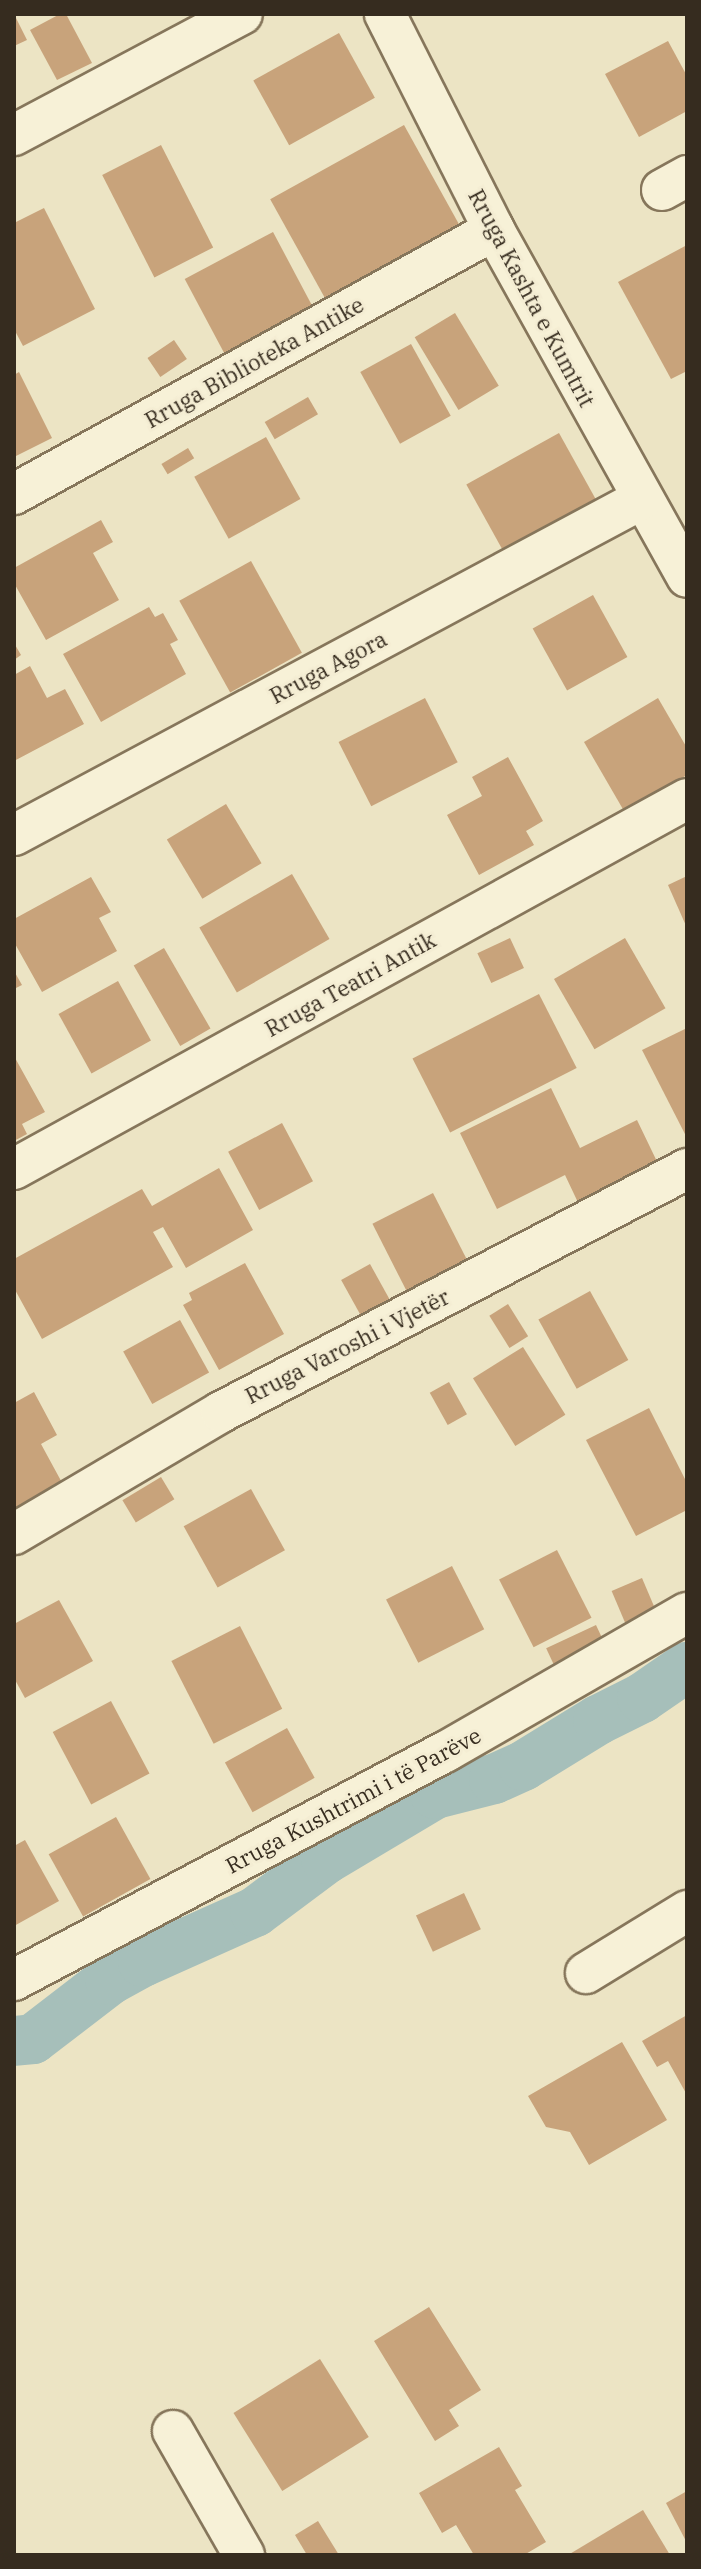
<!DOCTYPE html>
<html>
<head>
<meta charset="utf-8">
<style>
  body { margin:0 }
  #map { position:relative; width:701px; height:2569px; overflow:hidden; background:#ece4c4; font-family:"IBM Plex Serif",serif }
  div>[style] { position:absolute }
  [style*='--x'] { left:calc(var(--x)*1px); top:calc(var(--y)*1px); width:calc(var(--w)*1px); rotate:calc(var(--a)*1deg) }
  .canal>* { height:50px; margin:-25px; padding:0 25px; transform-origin:25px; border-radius:25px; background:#a6bfba }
  .building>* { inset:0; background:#c8a37b; transform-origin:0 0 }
  .roads { filter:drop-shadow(2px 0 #86765b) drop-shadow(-2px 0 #86765b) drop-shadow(0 2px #86765b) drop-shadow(0 -2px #86765b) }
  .street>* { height:40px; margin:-20px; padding:0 20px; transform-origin:20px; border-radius:20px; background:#f7f1d7 }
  span { translate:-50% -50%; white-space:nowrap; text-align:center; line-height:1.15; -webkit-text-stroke:6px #f4edd3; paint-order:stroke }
  .street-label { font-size:22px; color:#362c1f }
  .frame { position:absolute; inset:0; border:16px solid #362c1f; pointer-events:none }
</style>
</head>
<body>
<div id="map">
  <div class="canal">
    <i style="--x:14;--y:2041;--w:19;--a:-6"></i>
    <i style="--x:33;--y:2039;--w:97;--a:-37.5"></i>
    <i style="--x:110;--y:1980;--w:38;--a:-29"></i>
    <i style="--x:143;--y:1962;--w:123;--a:-24.1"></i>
    <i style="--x:255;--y:1912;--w:89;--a:-36.7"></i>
    <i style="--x:326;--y:1859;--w:127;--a:-30.8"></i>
    <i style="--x:435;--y:1794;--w:61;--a:-14.3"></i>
    <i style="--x:494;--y:1779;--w:32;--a:-24"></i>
    <i style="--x:523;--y:1766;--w:88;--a:-31.5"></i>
    <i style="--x:598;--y:1720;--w:49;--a:-26.6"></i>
    <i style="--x:642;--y:1698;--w:55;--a:-34.6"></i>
  </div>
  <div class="building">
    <i style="clip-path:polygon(14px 14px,27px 40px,14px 46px)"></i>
    <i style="clip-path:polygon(60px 14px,66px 14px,92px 63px,57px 80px,30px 30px)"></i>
    <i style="left:339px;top:33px;width:74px;height:98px;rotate:61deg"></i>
    <i style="clip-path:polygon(668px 41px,687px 76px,687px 111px,639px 137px,605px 74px)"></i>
    <i style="left:404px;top:125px;width:120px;height:153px;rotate:61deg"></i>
    <i style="left:161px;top:145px;width:115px;height:66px;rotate:63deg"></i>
    <i style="clip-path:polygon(44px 208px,95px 309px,23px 346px,14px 329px,14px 223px)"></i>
    <i style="left:273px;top:232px;width:84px;height:100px;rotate:62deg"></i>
    <i style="clip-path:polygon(687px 245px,687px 371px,671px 379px,618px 282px)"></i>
    <i style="left:455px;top:313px;width:85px;height:47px;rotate:59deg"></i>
    <i style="left:174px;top:340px;width:23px;height:32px;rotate:56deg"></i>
    <i style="left:411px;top:344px;width:82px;height:58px;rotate:61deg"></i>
    <i style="clip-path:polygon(19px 372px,52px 438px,14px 457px,14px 375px)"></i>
    <i style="left:308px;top:397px;width:20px;height:50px;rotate:60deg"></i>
    <i style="left:559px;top:433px;width:77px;height:106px;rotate:61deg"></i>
    <i style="left:266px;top:437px;width:71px;height:82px;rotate:61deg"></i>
    <i style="left:188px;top:448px;width:12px;height:31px;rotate:59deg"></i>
    <i style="clip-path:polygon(101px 520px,113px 542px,93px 553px,119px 600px,46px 640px,14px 583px,14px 568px)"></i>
    <i style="left:251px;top:561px;width:105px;height:82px;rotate:61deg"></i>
    <i style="left:593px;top:595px;width:71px;height:69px;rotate:61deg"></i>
    <i style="clip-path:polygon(149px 607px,155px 617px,163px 613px,178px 640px,170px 644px,186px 674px,101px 722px,63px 654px)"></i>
    <i style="clip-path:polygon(14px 643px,21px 655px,14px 660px)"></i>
    <i style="clip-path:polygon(30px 666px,47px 698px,65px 689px,84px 724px,14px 761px,14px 675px)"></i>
    <i style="left:425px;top:698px;width:72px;height:97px;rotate:63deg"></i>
    <i style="clip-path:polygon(658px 698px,687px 748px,687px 775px,624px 811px,584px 742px)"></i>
    <i style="clip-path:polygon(508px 757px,543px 821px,526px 831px,534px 845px,479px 875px,447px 815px,482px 796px,472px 777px)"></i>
    <i style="left:226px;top:804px;width:69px;height:69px;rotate:59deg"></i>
    <i style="left:292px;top:874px;width:75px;height:107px;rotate:60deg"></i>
    <i style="clip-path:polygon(687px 876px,687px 928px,668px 885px)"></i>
    <i style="clip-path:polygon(91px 877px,111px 912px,99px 918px,117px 951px,42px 992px,14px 942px,14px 919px)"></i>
    <i style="left:510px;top:938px;width:33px;height:36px;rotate:65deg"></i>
    <i style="left:625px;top:938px;width:81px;height:82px;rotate:60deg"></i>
    <i style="left:164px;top:948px;width:93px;height:35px;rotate:60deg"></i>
    <i style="clip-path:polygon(14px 971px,22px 985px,14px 989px)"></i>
    <i style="left:118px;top:981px;width:68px;height:68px;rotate:61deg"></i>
    <i style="left:539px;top:994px;width:83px;height:142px;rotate:63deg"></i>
    <i style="clip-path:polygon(687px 1028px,687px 1138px,642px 1050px)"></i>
    <i style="clip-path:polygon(14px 1056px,45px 1112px,22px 1124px,27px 1134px,14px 1141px)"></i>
    <i style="clip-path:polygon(551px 1088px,580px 1148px,637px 1120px,663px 1174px,583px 1213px,565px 1175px,497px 1209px,460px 1133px)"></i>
    <i style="left:282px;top:1123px;width:66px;height:61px;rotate:62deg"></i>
    <i style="clip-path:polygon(219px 1168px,253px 1230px,186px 1268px,163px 1227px,153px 1232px,173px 1267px,42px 1339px,14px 1288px,14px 1259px,142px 1189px,152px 1206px)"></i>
    <i style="left:433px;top:1193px;width:79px;height:68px;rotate:63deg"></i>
    <i style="clip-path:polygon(245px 1263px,284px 1334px,219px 1370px,183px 1305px,192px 1300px,189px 1293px)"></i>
    <i style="left:370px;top:1264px;width:52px;height:33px;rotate:61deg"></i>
    <i style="left:590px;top:1291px;width:79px;height:59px;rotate:61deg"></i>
    <i style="left:508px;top:1304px;width:38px;height:22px;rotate:58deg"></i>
    <i style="left:180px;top:1320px;width:60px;height:65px;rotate:61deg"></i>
    <i style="left:523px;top:1347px;width:80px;height:59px;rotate:58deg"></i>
    <i style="left:449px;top:1382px;width:37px;height:22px;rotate:61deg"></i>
    <i style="clip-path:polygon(34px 1392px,57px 1435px,41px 1444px,66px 1490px,14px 1518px,14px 1403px)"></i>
    <i style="clip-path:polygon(649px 1408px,687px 1483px,687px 1510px,636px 1536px,586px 1440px)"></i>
    <i style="left:161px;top:1477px;width:26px;height:45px;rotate:59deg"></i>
    <i style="left:251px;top:1489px;width:70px;height:77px;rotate:61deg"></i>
    <i style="left:557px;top:1550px;width:76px;height:65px;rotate:63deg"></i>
    <i style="left:452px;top:1566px;width:71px;height:74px;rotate:63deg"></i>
    <i style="left:642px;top:1578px;width:40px;height:33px;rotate:67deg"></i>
    <i style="clip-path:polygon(59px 1600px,93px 1661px,25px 1698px,14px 1678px,14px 1624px)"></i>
    <i style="left:596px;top:1625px;width:31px;height:55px;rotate:65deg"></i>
    <i style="left:240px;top:1626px;width:93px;height:77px;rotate:63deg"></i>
    <i style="left:111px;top:1701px;width:82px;height:66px;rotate:62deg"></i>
    <i style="left:287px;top:1728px;width:57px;height:71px;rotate:61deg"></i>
    <i style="left:116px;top:1817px;width:71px;height:77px;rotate:61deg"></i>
    <i style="clip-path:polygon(25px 1840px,59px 1901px,14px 1926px,14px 1846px)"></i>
    <i style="left:464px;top:1893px;width:40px;height:53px;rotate:65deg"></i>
    <i style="clip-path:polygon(687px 2015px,687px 2095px,668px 2061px,657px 2067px,642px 2041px)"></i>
    <i style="clip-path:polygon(622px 2042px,667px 2120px,589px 2165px,570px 2132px,546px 2127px,528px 2096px)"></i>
    <i style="clip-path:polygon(429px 2307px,481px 2390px,449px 2410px,459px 2426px,435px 2441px,374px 2341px)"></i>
    <i style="left:320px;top:2359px;width:92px;height:102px;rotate:58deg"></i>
    <i style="clip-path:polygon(499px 2447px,522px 2486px,515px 2490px,546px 2542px,524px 2555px,474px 2555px,456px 2525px,442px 2533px,419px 2493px)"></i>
    <i style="clip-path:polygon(687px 2491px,687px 2543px,666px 2503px)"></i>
    <i style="clip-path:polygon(643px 2510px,670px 2555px,568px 2555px)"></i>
    <i style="clip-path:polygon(318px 2521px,339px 2555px,307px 2555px,295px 2535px)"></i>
  </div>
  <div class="roads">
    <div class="street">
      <i style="--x:385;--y:14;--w:242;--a:63.2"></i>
      <i style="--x:494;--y:230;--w:397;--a:60.9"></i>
      <i style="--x:14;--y:135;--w:258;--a:-28"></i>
      <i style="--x:662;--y:190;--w:29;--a:-29"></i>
      <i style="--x:14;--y:494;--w:548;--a:-28.81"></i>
      <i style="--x:14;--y:835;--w:712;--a:-28.15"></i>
      <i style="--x:14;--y:1169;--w:768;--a:-28.8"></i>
      <i style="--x:14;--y:1534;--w:240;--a:-30.5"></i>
      <i style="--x:221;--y:1412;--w:526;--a:-27.54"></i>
      <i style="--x:586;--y:1973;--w:119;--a:-31.5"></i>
      <i style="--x:14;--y:1980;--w:488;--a:-27.9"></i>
      <i style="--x:445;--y:1752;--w:279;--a:-29.9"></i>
      <i style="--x:173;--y:2431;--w:143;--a:60.2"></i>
    </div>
  </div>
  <div class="street-label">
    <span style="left:532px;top:298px;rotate:62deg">Rruga Kashta e Kumtrit</span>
    <span style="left:254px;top:362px;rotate:-29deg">Rruga Biblioteka Antike</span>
    <span style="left:328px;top:667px;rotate:-28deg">Rruga Agora</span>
    <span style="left:350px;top:984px;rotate:-29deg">Rruga Teatri Antik</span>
    <span style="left:347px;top:1346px;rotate:-27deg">Rruga Varoshi i Vjetër</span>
    <span style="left:353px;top:1800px;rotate:-28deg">Rruga Kushtrimi i të Parëve</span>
  </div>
  <div class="frame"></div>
</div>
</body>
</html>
